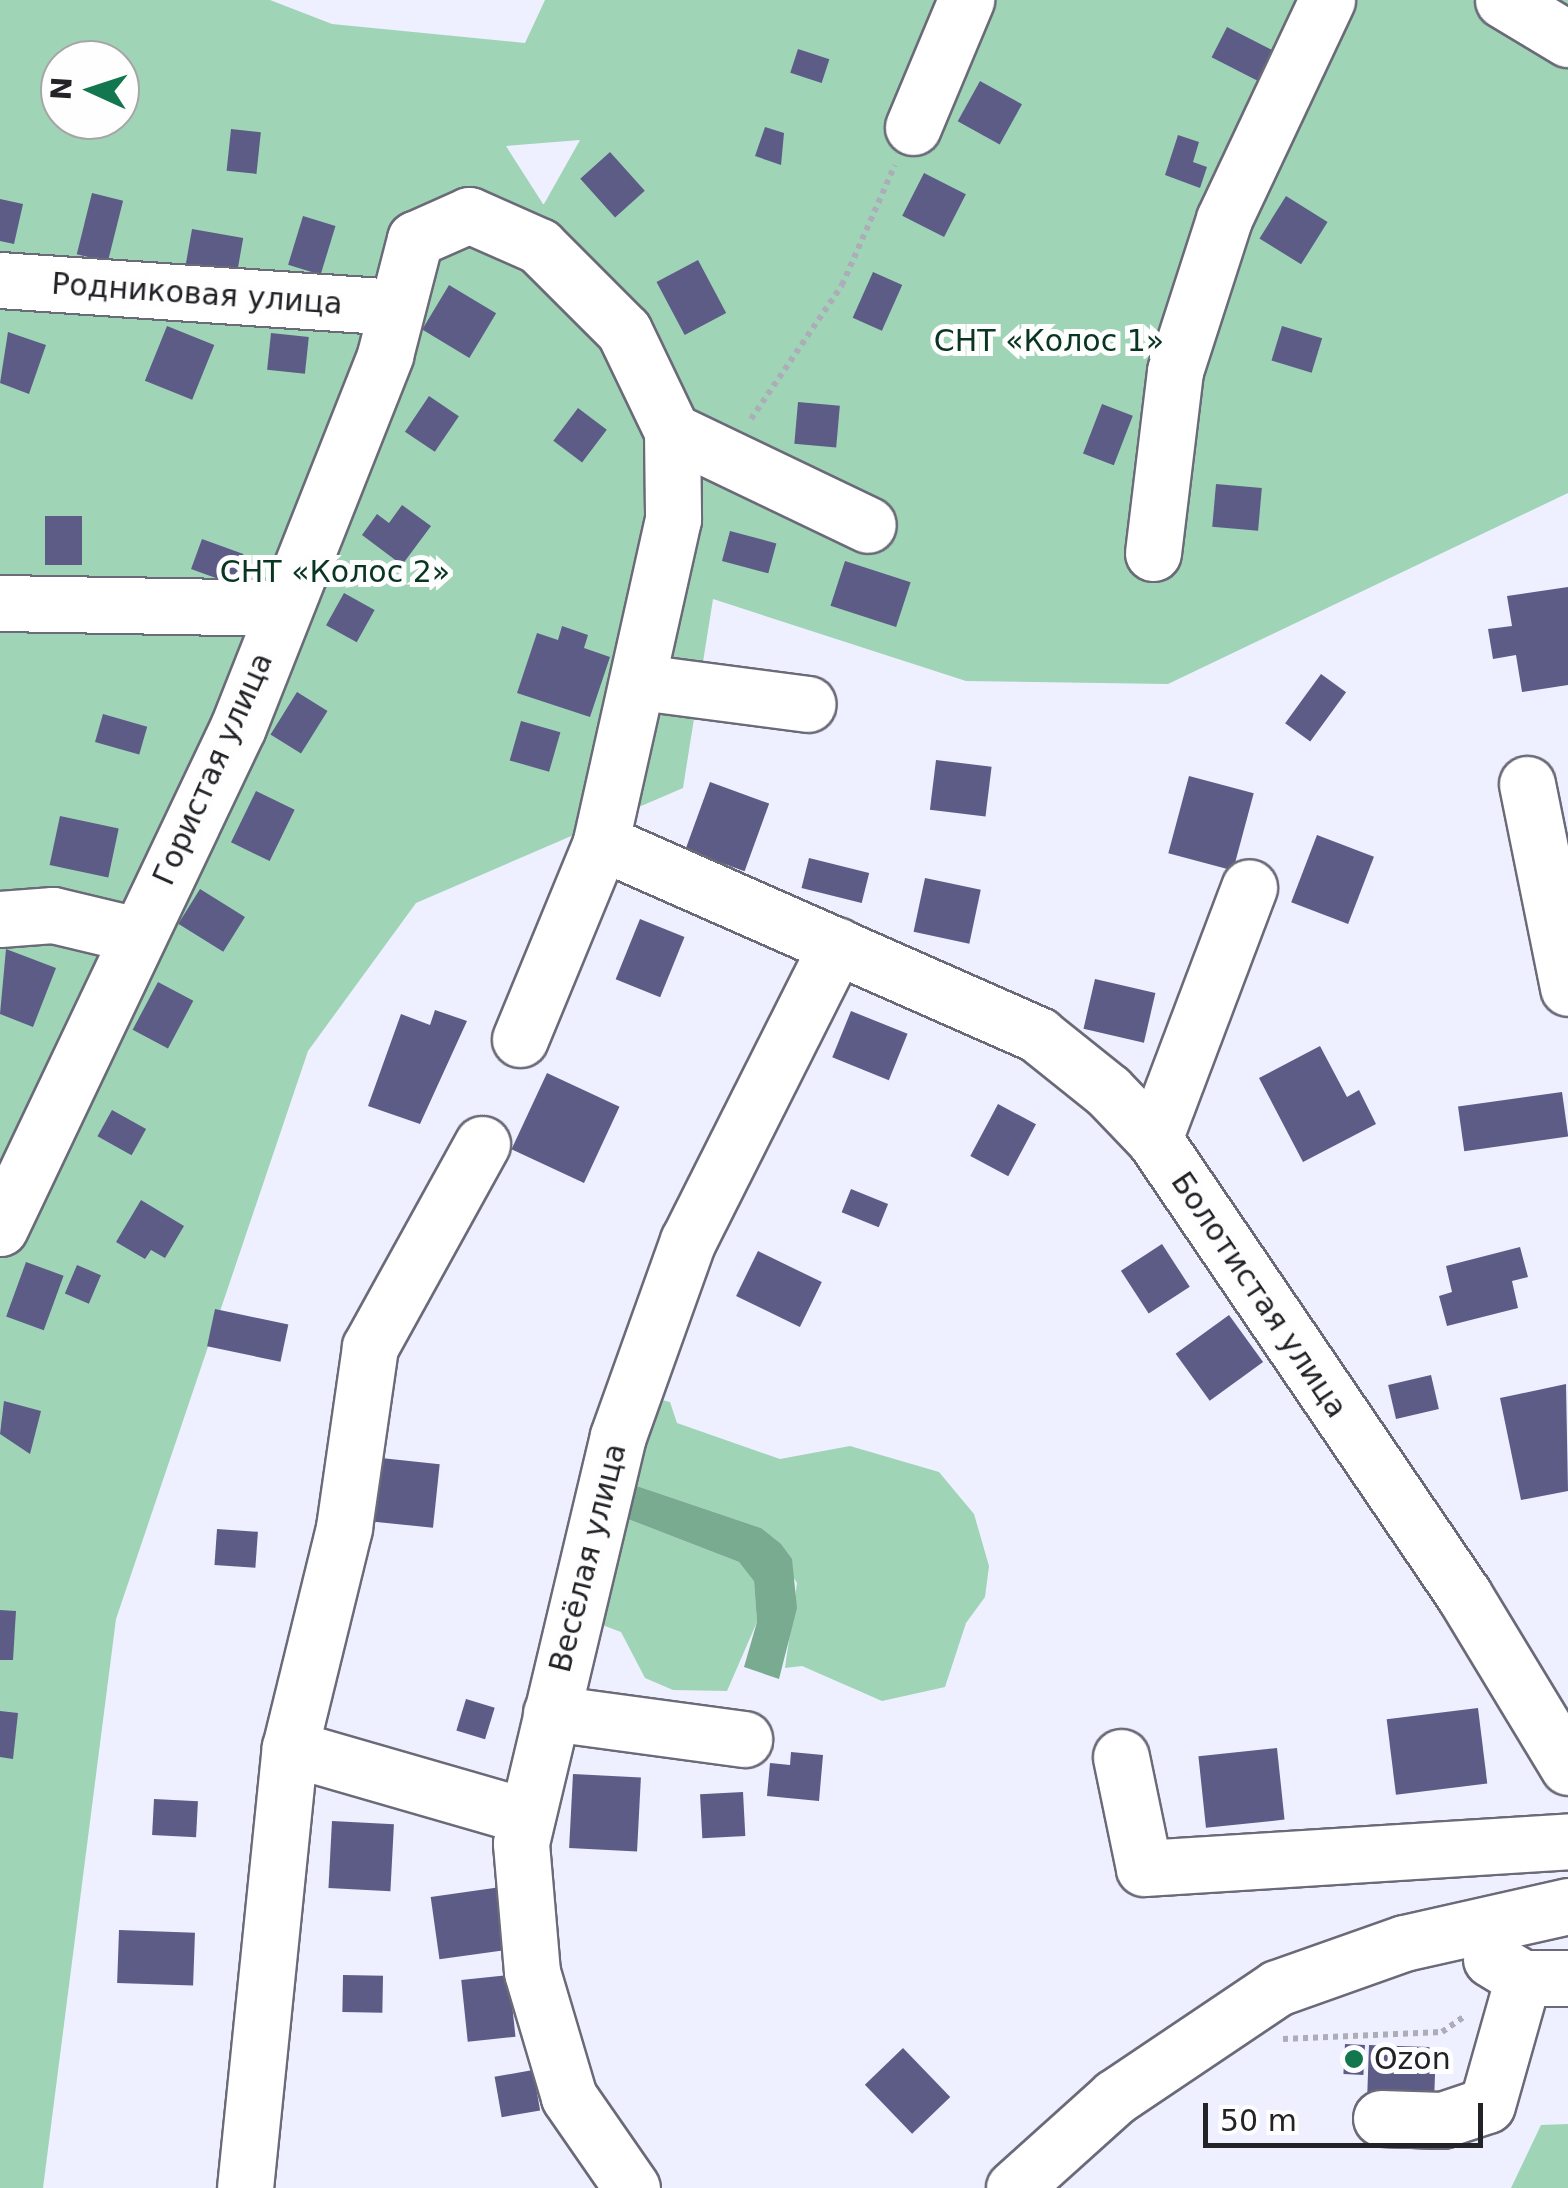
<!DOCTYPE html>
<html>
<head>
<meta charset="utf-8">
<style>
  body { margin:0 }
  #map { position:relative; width:1568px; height:2188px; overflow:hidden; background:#eeefff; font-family:"DejaVu Sans",sans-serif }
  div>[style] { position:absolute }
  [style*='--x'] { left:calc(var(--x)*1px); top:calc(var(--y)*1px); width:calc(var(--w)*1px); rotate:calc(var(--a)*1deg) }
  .green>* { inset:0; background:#a0d4b7 }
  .water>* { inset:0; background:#78ab8f }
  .building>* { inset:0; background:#5c5c87; transform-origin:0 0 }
  .path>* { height:6px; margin-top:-3px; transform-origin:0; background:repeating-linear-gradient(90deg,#adadba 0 5px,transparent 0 10px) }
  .roads { filter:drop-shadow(2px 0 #6a6a78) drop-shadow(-2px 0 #6a6a78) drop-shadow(0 2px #6a6a78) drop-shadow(0 -2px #6a6a78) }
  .minor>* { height:55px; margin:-27.5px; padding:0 27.5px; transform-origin:27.5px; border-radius:27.5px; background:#fff }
  .dots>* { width:28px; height:28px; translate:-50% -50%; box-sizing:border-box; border:5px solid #fefefe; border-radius:50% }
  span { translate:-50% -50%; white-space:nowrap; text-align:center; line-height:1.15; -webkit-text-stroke:10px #fefefe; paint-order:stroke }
  .street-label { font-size:30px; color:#222227 }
  .park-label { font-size:30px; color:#093523 }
  .poi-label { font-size:30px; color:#222227 }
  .left { translate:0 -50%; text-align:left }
  .north { position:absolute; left:40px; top:40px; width:100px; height:100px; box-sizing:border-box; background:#fefefe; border:2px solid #a6a6a8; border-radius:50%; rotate:273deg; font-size:28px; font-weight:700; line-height:40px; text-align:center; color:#222227 }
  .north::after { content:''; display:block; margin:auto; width:35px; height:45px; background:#12774f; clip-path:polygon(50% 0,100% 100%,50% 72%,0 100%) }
  .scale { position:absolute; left:1203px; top:2103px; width:280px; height:45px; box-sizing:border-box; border:5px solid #222227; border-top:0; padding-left:12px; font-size:30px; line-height:35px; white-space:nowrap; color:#222227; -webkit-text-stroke:8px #fefefe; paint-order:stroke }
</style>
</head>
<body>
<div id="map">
  <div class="green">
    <i style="clip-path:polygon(evenodd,0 0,270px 0,332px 24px,525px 43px,545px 0,1568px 0,1568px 493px,1168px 684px,966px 681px,713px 599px,683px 788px,416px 903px,308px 1051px,116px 1619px,43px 2188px,0 2188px,0 0,60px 60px,120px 60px,120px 120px,60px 120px,60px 60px,0 0,580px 140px,544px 204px,543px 204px,506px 146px,580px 140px)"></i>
    <i style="clip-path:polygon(654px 1398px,670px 1402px,677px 1423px,780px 1459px,850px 1446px,939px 1472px,974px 1514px,989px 1566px,985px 1597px,966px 1623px,945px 1687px,882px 1701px,802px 1666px,785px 1668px,797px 1583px,761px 1528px,634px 1485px)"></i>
    <i style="clip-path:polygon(620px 1516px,739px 1562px,754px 1580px,757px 1622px,727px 1691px,673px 1690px,645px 1678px,621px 1632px,589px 1620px)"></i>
    <i style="clip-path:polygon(1568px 2124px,1568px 2188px,1511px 2188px,1541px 2125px)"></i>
  </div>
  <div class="water">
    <i style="clip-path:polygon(634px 1485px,761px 1528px,781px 1544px,792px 1559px,797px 1608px,779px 1679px,744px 1667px,757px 1622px,754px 1581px,739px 1562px,620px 1516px)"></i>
  </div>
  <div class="building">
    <i style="left:1227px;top:27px;width:56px;height:34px;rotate:27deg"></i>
    <i style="left:798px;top:49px;width:33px;height:25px;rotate:18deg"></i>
    <i style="left:980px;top:81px;width:48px;height:46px;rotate:29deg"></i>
    <i style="clip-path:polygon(765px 127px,784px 133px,781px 165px,755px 156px)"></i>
    <i style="left:231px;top:129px;width:30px;height:42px;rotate:6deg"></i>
    <i style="clip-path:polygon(1178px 135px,1199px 142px,1193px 162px,1207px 167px,1200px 188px,1165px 175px)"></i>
    <i style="left:610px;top:152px;width:52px;height:40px;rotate:48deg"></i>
    <i style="left:924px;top:173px;width:47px;height:48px;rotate:27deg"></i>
    <i style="left:92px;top:193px;width:32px;height:63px;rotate:14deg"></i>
    <i style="left:1286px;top:196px;width:49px;height:50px;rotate:32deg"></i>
    <i style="clip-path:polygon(0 199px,23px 204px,14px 244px,0 241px)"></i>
    <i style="left:303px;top:216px;width:34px;height:51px;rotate:17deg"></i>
    <i style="left:192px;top:229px;width:52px;height:37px;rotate:10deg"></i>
    <i style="left:698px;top:260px;width:60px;height:47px;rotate:62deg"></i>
    <i style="left:873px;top:272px;width:32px;height:50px;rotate:24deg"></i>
    <i style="left:449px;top:285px;width:55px;height:52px;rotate:31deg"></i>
    <i style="left:167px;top:326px;width:51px;height:59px;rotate:22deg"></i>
    <i style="left:1282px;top:326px;width:42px;height:36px;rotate:17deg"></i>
    <i style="clip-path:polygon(8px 332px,46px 345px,29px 394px,0 383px)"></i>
    <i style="left:271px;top:333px;width:38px;height:37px;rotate:6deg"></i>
    <i style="left:429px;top:396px;width:36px;height:43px;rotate:34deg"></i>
    <i style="left:798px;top:402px;width:42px;height:42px;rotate:5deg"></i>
    <i style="left:1102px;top:404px;width:33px;height:53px;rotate:21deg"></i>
    <i style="left:578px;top:408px;width:36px;height:41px;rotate:37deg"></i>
    <i style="left:1216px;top:484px;width:46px;height:43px;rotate:5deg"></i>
    <i style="clip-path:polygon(402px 505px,431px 526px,402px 565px,362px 535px,377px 514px,389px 523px)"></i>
    <i style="left:45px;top:516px;width:37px;height:49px"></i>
    <i style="left:730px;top:531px;width:48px;height:31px;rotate:15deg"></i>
    <i style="left:202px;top:539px;width:44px;height:32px;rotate:20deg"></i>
    <i style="left:845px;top:561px;width:69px;height:47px;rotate:18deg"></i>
    <i style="clip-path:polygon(1568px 587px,1568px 685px,1522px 692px,1516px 655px,1493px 659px,1488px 629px,1512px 626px,1507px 596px)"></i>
    <i style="left:344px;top:593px;width:35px;height:37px;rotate:29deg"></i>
    <i style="clip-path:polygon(562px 626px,588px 635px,584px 648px,610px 657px,590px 717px,517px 693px,537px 633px,558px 640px)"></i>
    <i style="left:1321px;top:674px;width:31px;height:61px;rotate:36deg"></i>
    <i style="left:297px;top:692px;width:36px;height:50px;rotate:32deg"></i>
    <i style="left:103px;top:714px;width:46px;height:29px;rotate:16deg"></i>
    <i style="left:521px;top:721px;width:41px;height:41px;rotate:16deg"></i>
    <i style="left:936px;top:760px;width:56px;height:50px;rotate:7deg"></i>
    <i style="left:1189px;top:776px;width:67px;height:80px;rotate:15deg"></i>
    <i style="left:710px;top:782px;width:63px;height:72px;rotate:20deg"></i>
    <i style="left:256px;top:791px;width:43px;height:57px;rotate:26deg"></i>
    <i style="left:60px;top:816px;width:60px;height:50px;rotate:12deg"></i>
    <i style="left:1317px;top:835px;width:61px;height:72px;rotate:21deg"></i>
    <i style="left:809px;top:858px;width:62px;height:31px;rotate:14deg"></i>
    <i style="left:925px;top:878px;width:57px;height:55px;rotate:12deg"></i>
    <i style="left:200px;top:889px;width:53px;height:41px;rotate:32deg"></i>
    <i style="left:640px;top:919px;width:48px;height:65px;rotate:22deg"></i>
    <i style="clip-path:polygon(6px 949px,56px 968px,33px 1027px,0 1014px)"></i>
    <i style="left:1095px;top:979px;width:62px;height:51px;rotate:13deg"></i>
    <i style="left:158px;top:982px;width:40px;height:54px;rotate:28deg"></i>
    <i style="clip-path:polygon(435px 1010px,467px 1021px,420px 1124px,368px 1106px,401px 1014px,430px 1025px)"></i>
    <i style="left:851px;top:1011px;width:61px;height:50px;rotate:22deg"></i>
    <i style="clip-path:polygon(1320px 1046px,1347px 1097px,1359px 1090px,1376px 1124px,1303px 1162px,1259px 1078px)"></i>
    <i style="left:547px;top:1073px;width:80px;height:84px;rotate:25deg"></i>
    <i style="left:1562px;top:1092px;width:45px;height:105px;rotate:82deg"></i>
    <i style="left:998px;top:1104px;width:43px;height:59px;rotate:28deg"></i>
    <i style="left:112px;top:1110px;width:39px;height:30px;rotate:29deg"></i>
    <i style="left:851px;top:1189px;width:40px;height:25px;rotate:22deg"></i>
    <i style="clip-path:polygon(141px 1200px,184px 1226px,165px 1258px,151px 1250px,145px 1259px,116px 1242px)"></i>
    <i style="left:1162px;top:1244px;width:51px;height:49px;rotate:57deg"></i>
    <i style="clip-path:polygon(1520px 1247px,1528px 1277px,1512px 1281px,1518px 1308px,1447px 1326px,1439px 1296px,1452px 1292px,1446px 1266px)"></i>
    <i style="left:758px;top:1251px;width:71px;height:50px;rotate:26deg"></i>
    <i style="left:26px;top:1262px;width:40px;height:58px;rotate:20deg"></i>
    <i style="left:77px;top:1265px;width:26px;height:31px;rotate:23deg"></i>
    <i style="left:215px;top:1309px;width:75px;height:38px;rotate:12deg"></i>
    <i style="left:1229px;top:1315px;width:58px;height:66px;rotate:54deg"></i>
    <i style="left:1431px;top:1375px;width:35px;height:44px;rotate:77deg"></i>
    <i style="clip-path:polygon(1566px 1384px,1568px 1491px,1521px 1500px,1500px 1398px)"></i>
    <i style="clip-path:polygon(4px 1401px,41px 1411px,30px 1454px,0 1434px)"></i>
    <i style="left:381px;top:1458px;width:59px;height:64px;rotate:6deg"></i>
    <i style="left:217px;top:1529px;width:41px;height:36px;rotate:4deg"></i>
    <i style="clip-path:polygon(0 1610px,16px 1611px,13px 1660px,0 1660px)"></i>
    <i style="left:466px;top:1699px;width:30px;height:33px;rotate:17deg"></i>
    <i style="left:1478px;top:1708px;width:76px;height:92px;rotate:83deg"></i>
    <i style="clip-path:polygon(0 1711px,18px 1713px,13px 1759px,0 1757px)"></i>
    <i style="left:1277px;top:1748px;width:72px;height:79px;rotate:84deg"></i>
    <i style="clip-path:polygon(791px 1752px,823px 1755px,819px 1801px,767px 1796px,770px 1763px,790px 1765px)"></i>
    <i style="left:573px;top:1774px;width:68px;height:74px;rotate:3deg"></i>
    <i style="left:743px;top:1792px;width:44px;height:43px;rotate:87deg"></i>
    <i style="left:154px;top:1799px;width:44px;height:36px;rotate:3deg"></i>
    <i style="left:332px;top:1821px;width:62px;height:67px;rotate:3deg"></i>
    <i style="left:501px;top:1887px;width:63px;height:71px;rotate:82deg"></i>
    <i style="left:119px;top:1930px;width:76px;height:53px;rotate:2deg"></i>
    <i style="left:343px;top:1975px;width:40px;height:37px;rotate:1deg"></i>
    <i style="left:509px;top:1975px;width:62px;height:48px;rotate:84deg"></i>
    <i style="left:1345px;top:2044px;width:20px;height:30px;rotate:3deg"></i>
    <i style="left:1369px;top:2045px;width:67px;height:53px;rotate:2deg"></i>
    <i style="left:903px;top:2048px;width:68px;height:53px;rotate:46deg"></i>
    <i style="left:533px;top:2070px;width:41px;height:39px;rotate:80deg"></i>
  </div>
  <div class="path">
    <i style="--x:751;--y:419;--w:162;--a:-55.8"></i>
    <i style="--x:842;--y:285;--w:131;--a:-66.2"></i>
    <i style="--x:1283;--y:2039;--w:159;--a:-2.5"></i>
    <i style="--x:1442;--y:2032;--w:28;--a:-35"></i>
  </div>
  <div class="roads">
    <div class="minor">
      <i style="--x:1503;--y:0;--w:76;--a:31"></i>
      <i style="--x:913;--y:127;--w:138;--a:-67.3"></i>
      <i style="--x:0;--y:280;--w:394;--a:3.9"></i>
      <i style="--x:672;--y:431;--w:217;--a:25.6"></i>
      <i style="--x:1153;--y:553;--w:183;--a:-83.1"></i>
      <i style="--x:1175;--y:371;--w:160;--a:-72.1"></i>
      <i style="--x:1224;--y:219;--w:242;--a:-64.8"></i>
      <i style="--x:0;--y:603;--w:281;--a:1"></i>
      <i style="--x:641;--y:682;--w:168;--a:7.5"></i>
      <i style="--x:1527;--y:784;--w:208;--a:78.6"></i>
      <i style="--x:0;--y:919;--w:53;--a:-4.3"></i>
      <i style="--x:53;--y:915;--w:86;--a:13.4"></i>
      <i style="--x:520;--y:1039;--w:213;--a:-67.6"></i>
      <i style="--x:1154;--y:1139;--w:269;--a:-69.3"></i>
      <i style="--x:482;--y:1144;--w:232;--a:118.9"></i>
      <i style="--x:370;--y:1347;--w:183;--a:98.2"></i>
      <i style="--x:344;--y:1528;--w:227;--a:103.8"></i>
      <i style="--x:290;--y:1748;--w:245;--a:16.1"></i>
      <i style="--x:0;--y:1228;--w:555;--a:-64.59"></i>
      <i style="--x:238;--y:727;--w:400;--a:-68.4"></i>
      <i style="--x:385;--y:355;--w:120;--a:-75.5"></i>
      <i style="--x:415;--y:239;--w:59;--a:-24"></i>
      <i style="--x:469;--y:215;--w:77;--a:23.9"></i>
      <i style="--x:539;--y:246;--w:120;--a:45"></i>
      <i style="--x:624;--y:331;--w:111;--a:64.4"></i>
      <i style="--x:672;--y:431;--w:88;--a:89.3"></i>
      <i style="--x:673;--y:519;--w:331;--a:102.6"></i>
      <i style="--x:601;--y:842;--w:478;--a:23.8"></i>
      <i style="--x:1038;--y:1035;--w:90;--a:38.7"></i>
      <i style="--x:1108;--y:1091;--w:66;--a:46.2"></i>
      <i style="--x:1154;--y:1139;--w:551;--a:55.79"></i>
      <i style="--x:1464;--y:1595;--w:201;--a:58.8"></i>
      <i style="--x:551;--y:1713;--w:195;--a:7.7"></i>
      <i style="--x:1121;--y:1757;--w:113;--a:78.3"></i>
      <i style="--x:1144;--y:1868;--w:425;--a:-3.6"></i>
      <i style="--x:1491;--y:1959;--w:37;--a:31"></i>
      <i style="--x:1523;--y:1978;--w:45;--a:0"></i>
      <i style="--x:1381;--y:2118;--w:61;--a:1.9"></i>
      <i style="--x:1442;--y:2120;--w:47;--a:-18.4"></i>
      <i style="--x:1487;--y:2105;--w:132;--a:-74.2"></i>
      <i style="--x:245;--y:2188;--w:442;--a:-84.2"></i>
      <i style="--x:632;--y:2188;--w:111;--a:-124.7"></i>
      <i style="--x:569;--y:2097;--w:130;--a:-106.5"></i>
      <i style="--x:532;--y:1972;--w:129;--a:-94.9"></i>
      <i style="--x:521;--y:1843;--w:418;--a:-76.6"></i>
      <i style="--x:618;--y:1436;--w:207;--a:-70.3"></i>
      <i style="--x:688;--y:1241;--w:331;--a:-63.3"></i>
      <i style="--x:1014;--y:2188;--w:136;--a:-42"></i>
      <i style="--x:1115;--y:2097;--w:195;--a:-33.9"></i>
      <i style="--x:1277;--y:1988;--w:135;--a:-19.5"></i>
      <i style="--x:1404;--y:1943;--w:168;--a:-12.7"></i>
    </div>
  </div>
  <div class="dots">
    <i style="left:1354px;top:2059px;background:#12774f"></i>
  </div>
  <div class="street-label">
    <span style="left:197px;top:294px;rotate:4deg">Родниковая улица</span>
    <span style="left:213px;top:769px;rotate:-66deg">Гористая улица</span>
    <span style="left:1259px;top:1295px;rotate:56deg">Болотистая улица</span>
    <span style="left:588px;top:1558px;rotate:-76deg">Весёлая улица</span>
  </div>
  <div class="park-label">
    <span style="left:1049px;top:341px">СНТ «Колос 1»</span>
    <span style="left:335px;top:572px">СНТ «Колос 2»</span>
  </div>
  <div class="poi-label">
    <span class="left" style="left:1374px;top:2059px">Ozon</span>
  </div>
  <div class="north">N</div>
  <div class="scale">50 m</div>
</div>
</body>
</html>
